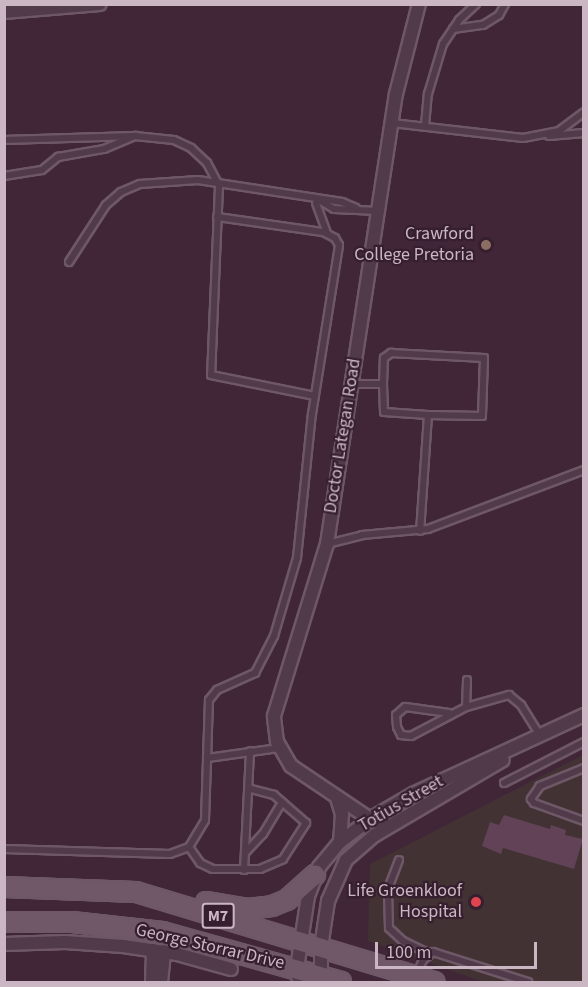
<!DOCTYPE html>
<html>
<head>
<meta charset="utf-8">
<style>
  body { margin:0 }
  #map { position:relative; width:588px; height:987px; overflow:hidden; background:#412638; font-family:"Source Sans 3",sans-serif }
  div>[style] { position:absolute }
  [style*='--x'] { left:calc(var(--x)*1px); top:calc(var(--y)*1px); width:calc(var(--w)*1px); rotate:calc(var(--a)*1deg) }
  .medical>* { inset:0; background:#423234 }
  .building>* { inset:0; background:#614256 }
  .roads { filter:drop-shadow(2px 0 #6e5867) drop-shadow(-2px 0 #6e5867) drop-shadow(0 2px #6e5867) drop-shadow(0 -2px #6e5867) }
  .service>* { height:6px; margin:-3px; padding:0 3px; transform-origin:3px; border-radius:3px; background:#513a49 }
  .minor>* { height:12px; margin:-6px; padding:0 6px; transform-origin:6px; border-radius:6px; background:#513a49 }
  .primary>* { height:18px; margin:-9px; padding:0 9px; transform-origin:9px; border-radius:9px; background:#715868 }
  .dots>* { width:16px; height:16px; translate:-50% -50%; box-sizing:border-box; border:3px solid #361f2e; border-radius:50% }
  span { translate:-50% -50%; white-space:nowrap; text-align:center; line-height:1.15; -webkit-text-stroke:4.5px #361f2e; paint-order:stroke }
  .shield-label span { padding:2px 4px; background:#361f2e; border:2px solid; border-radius:4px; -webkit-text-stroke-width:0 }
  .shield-label { font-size:16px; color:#cbb7c4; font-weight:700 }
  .poi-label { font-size:18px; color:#cbb7c4 }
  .right { translate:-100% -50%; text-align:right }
  .street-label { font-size:18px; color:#cbb7c4 }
  .frame { position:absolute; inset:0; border:6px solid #cbb7c4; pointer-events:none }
  .scale { position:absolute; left:375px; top:942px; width:162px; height:27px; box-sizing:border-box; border:3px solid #cbb7c4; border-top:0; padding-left:8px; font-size:18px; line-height:21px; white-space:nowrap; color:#cbb7c4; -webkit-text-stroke:4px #361f2e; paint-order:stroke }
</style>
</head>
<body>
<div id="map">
  <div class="medical">
    <i style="clip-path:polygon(583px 755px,583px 982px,483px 982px,368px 941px,370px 864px)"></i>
  </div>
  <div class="building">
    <i style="clip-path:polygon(504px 815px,550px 829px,551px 825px,566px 830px,565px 835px,583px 839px,574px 869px,503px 848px,501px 854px,482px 846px,490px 822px,499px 825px)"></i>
  </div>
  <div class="roads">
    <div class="service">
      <i style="--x:453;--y:29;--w:30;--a:-8"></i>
      <i style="--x:483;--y:25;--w:19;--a:-32"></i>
      <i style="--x:499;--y:15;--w:13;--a:-61"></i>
      <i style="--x:392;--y:123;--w:132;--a:6.5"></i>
      <i style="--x:523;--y:138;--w:37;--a:-11"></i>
      <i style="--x:559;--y:131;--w:31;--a:-37"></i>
      <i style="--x:425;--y:126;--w:32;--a:-85"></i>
      <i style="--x:428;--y:94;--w:52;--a:-73.3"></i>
      <i style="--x:443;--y:44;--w:29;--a:-56"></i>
      <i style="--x:459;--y:20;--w:23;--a:-43"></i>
      <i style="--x:549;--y:136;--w:35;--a:-5"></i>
      <i style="--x:4;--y:140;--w:131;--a:-1.7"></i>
      <i style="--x:135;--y:136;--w:39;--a:6"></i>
      <i style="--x:174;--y:140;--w:19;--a:25"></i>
      <i style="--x:191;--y:148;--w:22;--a:43"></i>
      <i style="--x:207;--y:163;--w:26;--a:62"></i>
      <i style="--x:219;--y:186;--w:189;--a:92.4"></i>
      <i style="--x:211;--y:375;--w:106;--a:11.4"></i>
      <i style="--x:4;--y:176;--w:38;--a:-9"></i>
      <i style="--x:42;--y:170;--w:21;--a:-39"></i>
      <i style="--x:58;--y:157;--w:47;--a:-9.9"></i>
      <i style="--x:104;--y:149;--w:34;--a:-23"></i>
      <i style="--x:319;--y:200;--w:17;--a:31"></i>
      <i style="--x:334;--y:209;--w:44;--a:2.6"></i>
      <i style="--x:316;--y:203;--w:32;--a:70"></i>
      <i style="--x:69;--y:262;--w:68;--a:-57"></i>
      <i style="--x:106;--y:205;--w:20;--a:-41"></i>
      <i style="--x:121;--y:192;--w:21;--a:-23"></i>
      <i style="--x:140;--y:184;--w:58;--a:-3.9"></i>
      <i style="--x:198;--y:180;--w:146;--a:8.7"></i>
      <i style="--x:342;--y:202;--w:15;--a:23"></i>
      <i style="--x:352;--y:384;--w:31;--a:0"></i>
      <i style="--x:383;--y:384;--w:26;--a:-88"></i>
      <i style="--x:384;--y:358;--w:9;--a:-36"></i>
      <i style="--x:391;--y:353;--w:93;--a:3.1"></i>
      <i style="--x:484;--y:358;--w:58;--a:92"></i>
      <i style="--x:482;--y:416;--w:54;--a:-178.9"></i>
      <i style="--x:428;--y:415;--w:116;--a:93.9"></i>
      <i style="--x:383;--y:384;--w:28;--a:88"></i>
      <i style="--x:384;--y:412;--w:44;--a:3.9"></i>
      <i style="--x:327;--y:544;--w:36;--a:-14"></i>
      <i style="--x:362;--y:535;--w:66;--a:-5.2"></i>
      <i style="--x:428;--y:529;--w:167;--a:-20.7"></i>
      <i style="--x:467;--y:680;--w:27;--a:92"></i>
      <i style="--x:466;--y:707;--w:45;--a:-15.6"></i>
      <i style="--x:509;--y:695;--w:16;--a:40"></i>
      <i style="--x:521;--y:705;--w:36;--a:58"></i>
      <i style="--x:449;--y:713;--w:44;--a:-172.2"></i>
      <i style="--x:405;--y:707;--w:12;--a:138"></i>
      <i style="--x:396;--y:715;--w:12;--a:85"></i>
      <i style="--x:397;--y:727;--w:9;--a:63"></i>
      <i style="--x:401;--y:735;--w:10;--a:6"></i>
      <i style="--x:411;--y:736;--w:62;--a:-27.8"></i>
      <i style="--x:207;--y:758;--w:73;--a:-7.9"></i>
      <i style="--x:584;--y:768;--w:48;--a:157.8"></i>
      <i style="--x:540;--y:786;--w:16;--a:125"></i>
      <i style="--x:531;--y:799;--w:5;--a:53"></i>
      <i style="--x:534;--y:803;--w:53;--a:19.8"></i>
      <i style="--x:504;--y:783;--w:90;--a:-27.1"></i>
      <i style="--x:189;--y:847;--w:19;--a:55"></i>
      <i style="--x:200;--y:863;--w:14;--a:25"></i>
      <i style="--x:213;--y:869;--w:47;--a:0"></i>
      <i style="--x:260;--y:869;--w:25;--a:-23"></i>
      <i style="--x:283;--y:859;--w:43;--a:-57.4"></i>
      <i style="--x:306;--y:823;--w:43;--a:-138.8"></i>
      <i style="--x:274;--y:795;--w:24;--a:-165"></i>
      <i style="--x:4;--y:849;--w:166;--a:1.7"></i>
      <i style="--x:170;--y:854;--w:20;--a:-20"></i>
      <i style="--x:189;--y:847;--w:31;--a:-59"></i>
      <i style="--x:205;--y:820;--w:120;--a:-88.1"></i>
      <i style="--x:209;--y:700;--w:13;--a:-51"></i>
      <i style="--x:217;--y:690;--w:42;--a:-24.1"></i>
      <i style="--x:255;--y:673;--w:42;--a:-62.8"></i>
      <i style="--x:274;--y:636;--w:81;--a:-73.6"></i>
      <i style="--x:297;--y:558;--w:145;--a:-84.1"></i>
      <i style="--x:312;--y:414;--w:171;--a:-80.9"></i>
      <i style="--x:339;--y:245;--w:8;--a:-120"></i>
      <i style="--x:335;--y:238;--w:13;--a:-153"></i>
      <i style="--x:323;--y:232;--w:107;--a:-171.9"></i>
      <i style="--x:245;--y:853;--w:26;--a:-47"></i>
      <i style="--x:263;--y:834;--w:37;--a:-59"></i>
      <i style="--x:399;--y:860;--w:30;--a:111"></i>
      <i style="--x:388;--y:888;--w:40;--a:88.6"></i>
      <i style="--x:389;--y:928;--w:19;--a:43"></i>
      <i style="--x:403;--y:941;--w:28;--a:26"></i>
      <i style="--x:244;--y:870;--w:119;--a:-87.1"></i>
      <i style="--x:417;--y:973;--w:14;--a:-65"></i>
      <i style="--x:423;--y:960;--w:13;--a:-39"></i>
      <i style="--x:433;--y:952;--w:100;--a:17.5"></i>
    </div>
    <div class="minor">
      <i style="--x:4;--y:12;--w:96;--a:-4.8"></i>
      <i style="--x:337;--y:798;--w:17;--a:73"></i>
      <i style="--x:342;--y:814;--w:28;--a:94"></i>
      <i style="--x:389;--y:826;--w:20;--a:-160"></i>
      <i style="--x:370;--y:819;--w:95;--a:-146.1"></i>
      <i style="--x:291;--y:766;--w:28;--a:-120"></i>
      <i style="--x:277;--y:742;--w:26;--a:-97"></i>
      <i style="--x:274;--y:716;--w:180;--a:-72.9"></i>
      <i style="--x:327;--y:544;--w:455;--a:-81.3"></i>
      <i style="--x:396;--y:94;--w:93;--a:-75.7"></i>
      <i style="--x:4;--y:944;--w:61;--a:-1.9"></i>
      <i style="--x:65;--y:942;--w:58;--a:3.9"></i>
      <i style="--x:123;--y:946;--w:55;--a:8.4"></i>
      <i style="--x:177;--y:954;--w:56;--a:15.5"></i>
      <i style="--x:321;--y:981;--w:34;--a:-90"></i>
      <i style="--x:321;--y:947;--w:47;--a:-81.3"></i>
      <i style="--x:328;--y:901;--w:45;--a:-66.3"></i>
      <i style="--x:346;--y:860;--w:38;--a:-41"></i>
      <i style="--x:375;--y:835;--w:148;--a:-30.4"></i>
      <i style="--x:152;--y:982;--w:32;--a:-88"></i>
      <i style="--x:161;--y:982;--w:31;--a:-84"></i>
      <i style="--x:299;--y:982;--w:14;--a:-98"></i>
      <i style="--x:297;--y:968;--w:73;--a:-81.3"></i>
      <i style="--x:308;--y:896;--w:31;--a:-69"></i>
      <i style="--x:319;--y:867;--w:33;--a:-50"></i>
      <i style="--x:340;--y:842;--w:38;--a:-37"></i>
      <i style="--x:370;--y:819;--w:50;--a:-30.2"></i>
      <i style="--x:413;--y:794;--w:188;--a:-24.8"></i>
    </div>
    <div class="primary">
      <i style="--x:4;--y:887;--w:132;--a:2.2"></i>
      <i style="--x:136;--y:892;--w:312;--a:16.8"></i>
      <i style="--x:206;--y:902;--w:43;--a:9.5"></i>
      <i style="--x:248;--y:909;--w:24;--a:-7"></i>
      <i style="--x:272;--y:906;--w:16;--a:-22"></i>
      <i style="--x:287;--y:900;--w:38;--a:-42"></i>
      <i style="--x:4;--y:922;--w:68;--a:0"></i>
      <i style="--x:72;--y:922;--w:91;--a:6.3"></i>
      <i style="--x:162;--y:932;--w:186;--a:15.6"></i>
    </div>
  </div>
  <div class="dots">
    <i style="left:486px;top:245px;background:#8d6e63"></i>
    <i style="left:476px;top:902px;background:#e0444e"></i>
  </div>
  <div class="shield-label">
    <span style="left:218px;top:916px">M7</span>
  </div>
  <div class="poi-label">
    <span class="right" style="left:474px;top:245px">Crawford<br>College Pretoria</span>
    <span class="right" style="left:462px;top:902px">Life Groenkloof<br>Hospital</span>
  </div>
  <div class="street-label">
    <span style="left:343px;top:436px;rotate:-81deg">Doctor Lategan Road</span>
    <span style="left:401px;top:804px;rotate:-30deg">Totius Street</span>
    <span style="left:210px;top:947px;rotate:13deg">George Storrar Drive</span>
  </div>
  <div class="frame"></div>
  <div class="scale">100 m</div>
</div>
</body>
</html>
